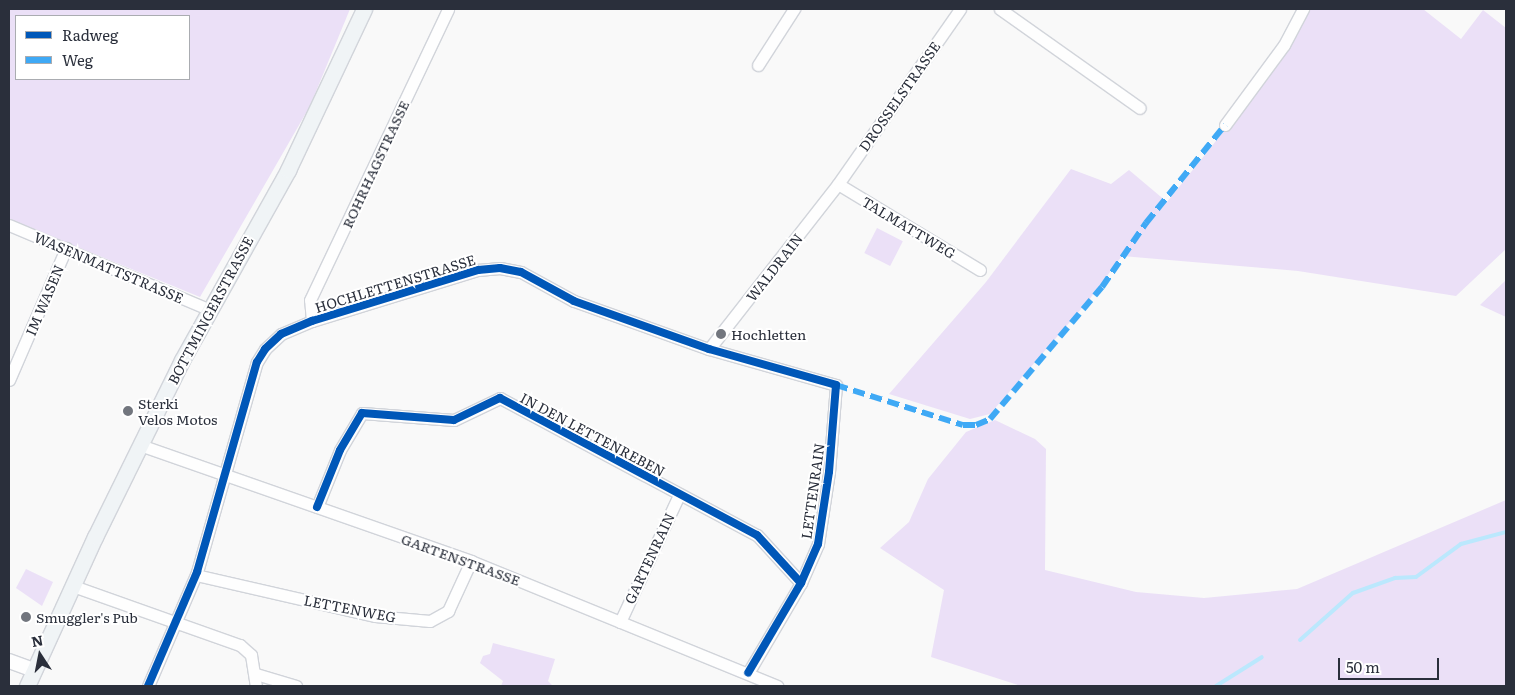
<!DOCTYPE html>
<html>
<head>
<meta charset="utf-8">
<style>
  body { margin:0 }
  #map { position:relative; width:1515px; height:695px; overflow:hidden; background:#f9f9f9; font-family:Literata,serif }
  div>[style] { position:absolute }
  [style*='--x'] { left:calc(var(--x)*1px); top:calc(var(--y)*1px); width:calc(var(--w)*1px); rotate:calc(var(--a)*1deg) }
  .green>* { inset:0; background:#ebe0f7; transform-origin:0 0 }
  .stream>* { height:4px; margin:-2px; padding:0 2px; transform-origin:2px; border-radius:2px; background:#bbe8fd }
  .roads { filter:drop-shadow(1px 0 #d1d4da) drop-shadow(-1px 0 #d1d4da) drop-shadow(0 1px #d1d4da) drop-shadow(0 -1px #d1d4da) }
  .minor>* { height:11px; margin:-5.5px; padding:0 5.5px; transform-origin:5.5px; border-radius:5.5px; background:#fefefe }
  .tertiary>* { height:14px; margin:-7px; padding:0 7px; transform-origin:7px; border-radius:7px; background:#fefefe }
  .secondary>* { height:15px; margin:-7.5px; padding:0 7.5px; transform-origin:7.5px; border-radius:7.5px; background:#f0f4f6 }
  .quiet>* { height:6px; margin-top:-3px; transform-origin:0; background:repeating-linear-gradient(90deg,#3fa9f5 0 12px,transparent 0 18px) }
  .cycleway>* { height:8px; margin:-4px; padding:0 4px; transform-origin:4px; border-radius:4px; background:#0057b8 }
  .dots>* { width:14px; height:14px; translate:-50% -50%; box-sizing:border-box; border:2px solid #fff; border-radius:50% }
  span { translate:-50% -50%; white-space:nowrap; text-align:center; line-height:1.15; -webkit-text-stroke:4px #fff; paint-order:stroke }
  .street-label { font-size:14px; color:#2a2f3b }
  .poi-label { font-size:14px; color:#2a2f3b }
  .left { translate:0 -50%; text-align:left }
  .frame { position:absolute; inset:0; border:10px solid #2a2f3b; pointer-events:none }
  .legend { position:absolute; left:15px; top:15px; width:175px; height:65px; box-sizing:border-box; background:#fff; border:1px solid #aaacb1; margin:0; padding:6px 9px; list-style:none; font-size:15px; color:#2a2f3b }
  .legend li { display:flex; align-items:center; gap:10px; height:25px }
  .legend b { width:25px; border:1px solid #aaacb1 }
  .north { position:absolute; left:15px; top:630px; width:50px; height:50px; -webkit-text-stroke:4px #fff; paint-order:stroke; rotate:349deg; font-size:14px; font-weight:700; line-height:20px; text-align:center; color:#2a2f3b }
  .north::after { content:''; display:block; margin:auto; width:18px; height:22px; background:#2a2f3b; clip-path:polygon(50% 0,100% 100%,50% 72%,0 100%) }
  .scale { position:absolute; left:1338px; top:658px; width:101px; height:22px; box-sizing:border-box; border:2px solid #2a2f3b; border-top:0; padding-left:6px; font-size:15px; line-height:18px; white-space:nowrap; color:#2a2f3b; -webkit-text-stroke:4px #fff; paint-order:stroke }
</style>
</head>
<body>
<div id="map">
  <div class="green">
    <i style="clip-path:polygon(evenodd,9px 9px,350px 9px,310px 106px,200px 297px,9px 219px,9px 9px,16px 16px,189px 16px,189px 79px,16px 79px,16px 16px)"></i>
    <i style="clip-path:polygon(1308px 9px,1423px 9px,1461px 39px,1483px 10px,1506px 28px,1506px 249px,1456px 296px,1298px 271px,1122px 256px,1089px 300px,990px 414px,970px 419px,889px 394px,986px 282px,1071px 169px,1111px 184px,1129px 170px,1167px 202px,1272px 71px)"></i>
    <i style="left:877px;top:228px;width:29px;height:28px;rotate:27deg"></i>
    <i style="clip-path:polygon(1506px 280px,1506px 317px,1480px 305px)"></i>
    <i style="clip-path:polygon(995px 420px,1035px 439px,1046px 449px,1045px 570px,1136px 592px,1204px 598px,1297px 589px,1506px 500px,1506px 686px,1021px 686px,931px 657px,944px 590px,880px 548px,909px 522px,928px 479px,966px 432px)"></i>
    <i style="clip-path:polygon(26px 569px,53px 582px,42px 606px,16px 588px)"></i>
    <i style="clip-path:polygon(493px 643px,555px 659px,548px 681px,553px 686px,501px 686px,503px 681px,480px 663px,483px 656px,490px 654px)"></i>
  </div>
  <div class="stream">
    <i style="--x:1300;--y:640;--w:71;--a:-41.6"></i>
    <i style="--x:1353;--y:593;--w:45;--a:-19.7"></i>
    <i style="--x:1395;--y:578;--w:21;--a:-3"></i>
    <i style="--x:1416;--y:577;--w:56;--a:-36.3"></i>
    <i style="--x:1461;--y:544;--w:47;--a:-14.9"></i>
    <i style="--x:1216;--y:686;--w:54;--a:-32.2"></i>
  </div>
  <div class="roads">
    <div class="minor">
      <i style="--x:1000;--y:9;--w:171;--a:35.3"></i>
      <i style="--x:758;--y:65;--w:67;--a:-57.3"></i>
      <i style="--x:1225;--y:125;--w:99;--a:-53.6"></i>
      <i style="--x:1284;--y:45;--w:41;--a:-62.2"></i>
      <i style="--x:838;--y:184;--w:166;--a:31.2"></i>
      <i style="--x:9;--y:225;--w:216;--a:22.9"></i>
      <i style="--x:312;--y:321;--w:21;--a:-95"></i>
      <i style="--x:310;--y:300;--w:322;--a:-64.6"></i>
      <i style="--x:709;--y:349;--w:209;--a:-52"></i>
      <i style="--x:838;--y:184;--w:213;--a:-55.1"></i>
      <i style="--x:9;--y:380;--w:144;--a:-66.6"></i>
      <i style="--x:140;--y:445;--w:351;--a:19.3"></i>
      <i style="--x:471;--y:561;--w:331;--a:22.2"></i>
      <i style="--x:317;--y:507;--w:61;--a:-68"></i>
      <i style="--x:340;--y:450;--w:43;--a:-59.3"></i>
      <i style="--x:362;--y:413;--w:92;--a:4.4"></i>
      <i style="--x:454;--y:420;--w:51;--a:-25.6"></i>
      <i style="--x:500;--y:398;--w:291;--a:28.1"></i>
      <i style="--x:757;--y:535;--w:65;--a:47.5"></i>
      <i style="--x:196;--y:575;--w:184;--a:12.9"></i>
      <i style="--x:375;--y:616;--w:55;--a:5.2"></i>
      <i style="--x:430;--y:621;--w:21;--a:-29"></i>
      <i style="--x:448;--y:611;--w:55;--a:-65.3"></i>
      <i style="--x:73;--y:586;--w:177;--a:19.5"></i>
      <i style="--x:240;--y:645;--w:15;--a:42"></i>
      <i style="--x:251;--y:655;--w:31;--a:81"></i>
      <i style="--x:620;--y:622;--w:140;--a:-65.1"></i>
      <i style="--x:256;--y:674;--w:42;--a:16.7"></i>
      <i style="--x:148;--y:686;--w:124;--a:-66.7"></i>
      <i style="--x:197;--y:572;--w:218;--a:-74.1"></i>
      <i style="--x:257;--y:362;--w:15;--a:-58"></i>
      <i style="--x:265;--y:349;--w:22;--a:-43"></i>
      <i style="--x:281;--y:334;--w:34;--a:-23"></i>
      <i style="--x:312;--y:321;--w:174;--a:-17.1"></i>
      <i style="--x:478;--y:270;--w:22;--a:-5"></i>
      <i style="--x:500;--y:268;--w:21;--a:11"></i>
      <i style="--x:521;--y:272;--w:60;--a:28.7"></i>
      <i style="--x:574;--y:301;--w:143;--a:19.6"></i>
      <i style="--x:709;--y:349;--w:132;--a:15.8"></i>
      <i style="--x:836;--y:385;--w:87;--a:94.6"></i>
      <i style="--x:829;--y:472;--w:73;--a:98.7"></i>
      <i style="--x:818;--y:544;--w:43;--a:113.6"></i>
      <i style="--x:801;--y:583;--w:104;--a:120.5"></i>
    </div>
    <div class="tertiary">
      <i style="--x:9;--y:661;--w:27;--a:20"></i>
    </div>
    <div class="secondary">
      <i style="--x:27;--y:686;--w:164;--a:-65.5"></i>
      <i style="--x:95;--y:537;--w:197;--a:-63.8"></i>
      <i style="--x:182;--y:360;--w:218;--a:-60.8"></i>
      <i style="--x:288;--y:170;--w:178;--a:-64.7"></i>
    </div>
  </div>
  <div class="quiet">
    <i style="--x:836;--y:385;--w:133;--a:17.5"></i>
    <i style="--x:963;--y:425;--w:13;--a:0"></i>
    <i style="--x:976;--y:425;--w:15;--a:-23"></i>
    <i style="--x:990;--y:419;--w:173;--a:-49.7"></i>
    <i style="--x:1102;--y:287;--w:78;--a:-55.5"></i>
    <i style="--x:1146;--y:223;--w:126;--a:-51.1"></i>
  </div>
  <div class="cycleway">
    <i style="--x:317;--y:507;--w:61;--a:-68"></i>
    <i style="--x:340;--y:450;--w:43;--a:-59.3"></i>
    <i style="--x:362;--y:413;--w:92;--a:4.4"></i>
    <i style="--x:454;--y:420;--w:51;--a:-25.6"></i>
    <i style="--x:500;--y:398;--w:291;--a:28.1"></i>
    <i style="--x:757;--y:535;--w:65;--a:47.5"></i>
    <i style="--x:148;--y:686;--w:124;--a:-66.7"></i>
    <i style="--x:197;--y:572;--w:218;--a:-74.1"></i>
    <i style="--x:257;--y:362;--w:15;--a:-58"></i>
    <i style="--x:265;--y:349;--w:22;--a:-43"></i>
    <i style="--x:281;--y:334;--w:34;--a:-23"></i>
    <i style="--x:312;--y:321;--w:174;--a:-17.1"></i>
    <i style="--x:478;--y:270;--w:22;--a:-5"></i>
    <i style="--x:500;--y:268;--w:21;--a:11"></i>
    <i style="--x:521;--y:272;--w:60;--a:28.7"></i>
    <i style="--x:574;--y:301;--w:143;--a:19.6"></i>
    <i style="--x:709;--y:349;--w:132;--a:15.8"></i>
    <i style="--x:836;--y:385;--w:87;--a:94.6"></i>
    <i style="--x:829;--y:472;--w:73;--a:98.7"></i>
    <i style="--x:818;--y:544;--w:43;--a:113.6"></i>
    <i style="--x:801;--y:583;--w:104;--a:120.5"></i>
  </div>
  <div class="dots">
    <i style="left:721px;top:334px;background:#72767e"></i>
    <i style="left:128px;top:411px;background:#72767e"></i>
    <i style="left:26px;top:617px;background:#72767e"></i>
  </div>
  <div class="street-label">
    <span style="left:899px;top:96px;rotate:-55deg">DROSSELSTRASSE</span>
    <span style="left:375px;top:164px;rotate:-65deg">ROHRHAGSTRASSE</span>
    <span style="left:909px;top:227px;rotate:31deg">TALMATTWEG</span>
    <span style="left:109px;top:267px;rotate:23deg">WASENMATTSTRASSE</span>
    <span style="left:774px;top:267px;rotate:-52deg">WALDRAIN</span>
    <span style="left:395px;top:283px;rotate:-17deg">HOCHLETTENSTRASSE</span>
    <span style="left:44px;top:300px;rotate:-67deg">IM WASEN</span>
    <span style="left:210px;top:310px;rotate:-62deg">BOTTMINGERSTRASSE</span>
    <span style="left:593px;top:434px;rotate:28deg">IN DEN LETTENREBEN</span>
    <span style="left:812px;top:491px;rotate:-82deg">LETTENRAIN</span>
    <span style="left:649px;top:558px;rotate:-65deg">GARTENRAIN</span>
    <span style="left:461px;top:559px;rotate:20deg">GARTENSTRASSE</span>
    <span style="left:350px;top:608px;rotate:11deg">LETTENWEG</span>
  </div>
  <div class="poi-label">
    <span class="left" style="left:731px;top:334px">Hochletten</span>
    <span class="left" style="left:138px;top:411px">Sterki<br>Velos Motos</span>
    <span class="left" style="left:36px;top:617px">Smuggler's Pub</span>
  </div>
  <div class="frame"></div>
  <ul class="legend">
  <li><b style="height:6px;background:#0057b8"></b>Radweg</li>
  <li><b style="height:6px;background:#3fa9f5"></b>Weg</li>
  </ul>
  <div class="north">N</div>
  <div class="scale">50 m</div>
</div>
</body>
</html>
